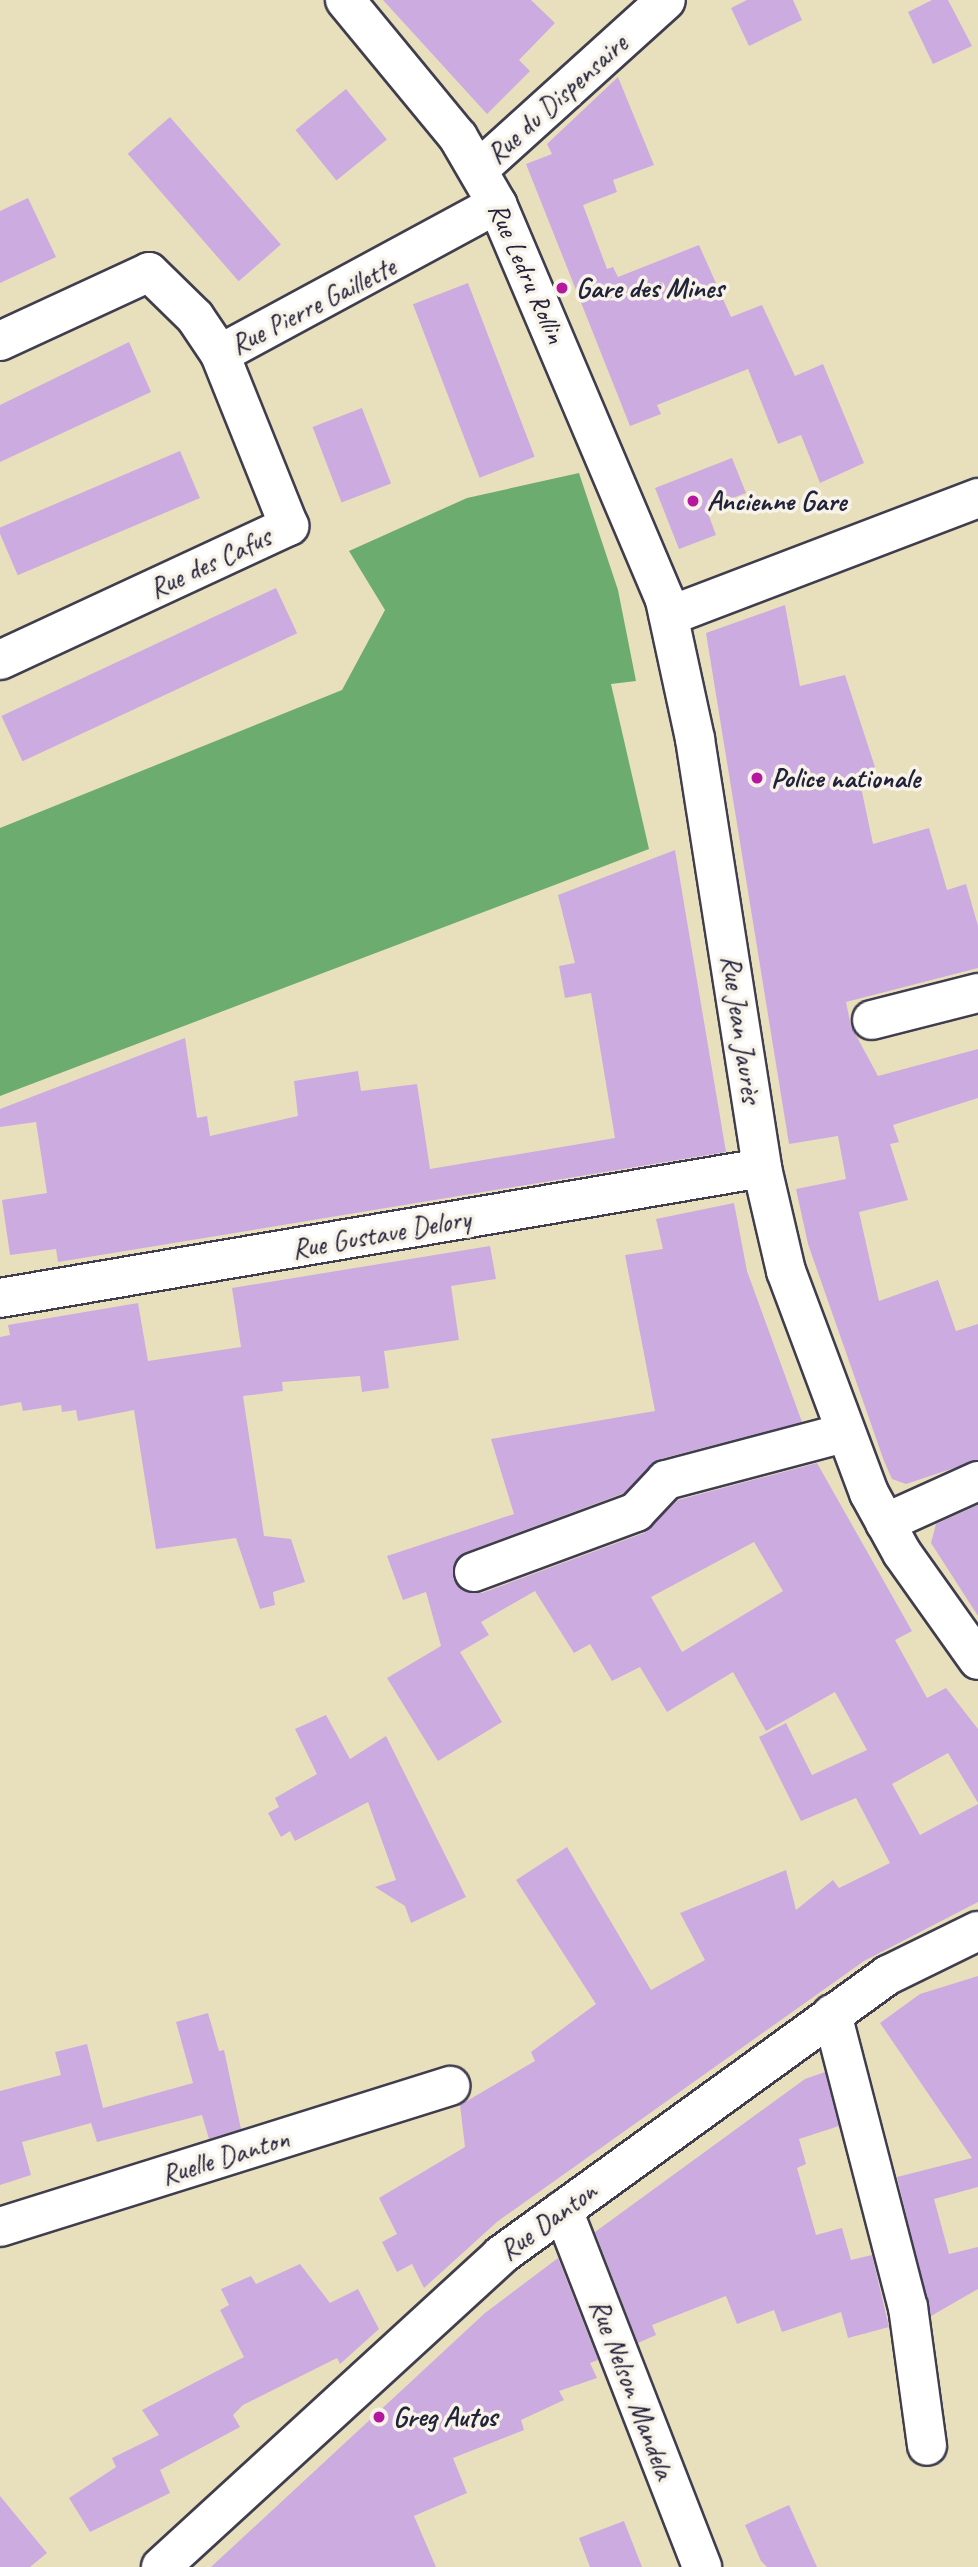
<!DOCTYPE html>
<html>
<head>
<meta charset="utf-8">
<style>
  body { margin:0 }
  #map { position:relative; width:978px; height:2567px; overflow:hidden; background:#e8e0bc; font-family:Caveat,sans-serif }
  div>[style] { position:absolute }
  [style*='--x'] { left:calc(var(--x)*1px); top:calc(var(--y)*1px); width:calc(var(--w)*1px); rotate:calc(var(--a)*1deg) }
  .forest>* { inset:0; background:#6cac6e }
  .building>* { inset:0; background:#ccabe1; transform-origin:0 0 }
  .roads { filter:drop-shadow(2px 0 #403e4e) drop-shadow(-2px 0 #403e4e) drop-shadow(0 2px #403e4e) drop-shadow(0 -2px #403e4e) }
  .minor>* { height:38px; margin:-19px; padding:0 19px; transform-origin:19px; border-radius:19px; background:#fff }
  .dots>* { width:19px; height:19px; translate:-50% -50%; box-sizing:border-box; border:4px solid #f7f3e8; border-radius:50% }
  span { translate:-50% -50%; white-space:nowrap; text-align:center; line-height:1.15; -webkit-text-stroke:7px #f7f3e8; paint-order:stroke }
  .street-label { font-size:28px; color:#22223b }
  .poi-label { font-size:28px; color:#22223b; font-weight:700 }
  .left { translate:0 -50%; text-align:left }
</style>
</head>
<body>
<div id="map">
  <div class="forest">
    <i style="clip-path:polygon(579px 473px,618px 590px,636px 681px,611px 684px,649px 849px,0 1096px,0 828px,342px 690px,385px 610px,349px 551px,467px 498px)"></i>
  </div>
  <div class="building">
    <i style="clip-path:polygon(383px 0,531px 0,555px 23px,519px 60px,530px 71px,487px 114px)"></i>
    <i style="clip-path:polygon(747px 0,793px 0,802px 20px,749px 46px,731px 8px)"></i>
    <i style="clip-path:polygon(932px 0,948px 0,972px 46px,933px 64px,908px 12px)"></i>
    <i style="clip-path:polygon(618px 77px,654px 165px,613px 180px,617px 192px,583px 205px,607px 269px,613px 267px,618px 277px,699px 245px,731px 317px,762px 305px,795px 376px,823px 364px,864px 463px,820px 483px,801px 435px,778px 444px,748px 369px,657px 405px,661px 414px,630px 426px,526px 164px,552px 154px,547px 144px)"></i>
    <i style="left:346px;top:89px;width:65px;height:65px;rotate:51deg"></i>
    <i style="left:170px;top:117px;width:169px;height:56px;rotate:49deg"></i>
    <i style="clip-path:polygon(28px 198px,56px 257px,0 283px,0 211px)"></i>
    <i style="left:468px;top:283px;width:186px;height:59px;rotate:69deg"></i>
    <i style="clip-path:polygon(129px 342px,151px 392px,0 462px,0 405px)"></i>
    <i style="left:362px;top:408px;width:81px;height:53px;rotate:69deg"></i>
    <i style="left:180px;top:451px;width:51px;height:198px;rotate:67deg"></i>
    <i style="clip-path:polygon(732px 458px,746px 493px,706px 508px,716px 535px,679px 549px,655px 488px)"></i>
    <i style="left:276px;top:588px;width:50px;height:303px;rotate:65deg"></i>
    <i style="clip-path:polygon(785px 605px,800px 686px,845px 675px,875px 767px,858px 773px,873px 844px,929px 828px,947px 890px,966px 884px,978px 926px,978px 968px,846px 1002px,851px 1026px,878px 1076px,978px 1049px,978px 1098px,893px 1125px,899px 1142px,890px 1144px,908px 1200px,859px 1212px,879px 1301px,938px 1280px,956px 1331px,978px 1324px,978px 1460px,906px 1484px,892px 1479px,884px 1461px,808px 1244px,796px 1189px,846px 1179px,838px 1136px,789px 1144px,706px 633px)"></i>
    <i style="clip-path:polygon(675px 850px,726px 1152px,58px 1262px,56px 1249px,10px 1255px,2px 1200px,47px 1193px,36px 1122px,0 1127px,0 1109px,185px 1038px,197px 1118px,207px 1116px,210px 1136px,298px 1116px,294px 1081px,358px 1071px,361px 1091px,417px 1084px,430px 1169px,615px 1138px,591px 993px,565px 998px,559px 966px,575px 963px,558px 895px)"></i>
    <i style="clip-path:polygon(evenodd,734px 1203px,747px 1271px,802px 1422px,660px 1459px,624px 1493px,466px 1552px,453px 1568px,453px 1579px,461px 1589px,482px 1593px,644px 1533px,678px 1500px,817px 1463px,912px 1631px,895px 1640px,927px 1698px,946px 1688px,978px 1729px,978px 1803px,948px 1753px,892px 1784px,920px 1835px,978px 1804px,978px 1902px,864px 1961px,498px 2221px,424px 2288px,412px 2264px,397px 2272px,382px 2242px,397px 2234px,379px 2198px,465px 2147px,460px 2105px,535px 2061px,531px 2052px,596px 2004px,516px 1880px,567px 1847px,651px 1990px,705px 1960px,680px 1913px,786px 1870px,796px 1910px,833px 1880px,839px 1888px,890px 1863px,856px 1798px,801px 1821px,759px 1737px,786px 1723px,812px 1775px,867px 1750px,835px 1692px,766px 1731px,733px 1672px,667px 1712px,640px 1667px,612px 1681px,590px 1644px,574px 1653px,535px 1591px,481px 1622px,489px 1635px,460px 1652px,502px 1722px,438px 1761px,387px 1678px,441px 1646px,426px 1592px,403px 1600px,387px 1556px,514px 1514px,491px 1439px,655px 1411px,625px 1255px,663px 1249px,656px 1219px,734px 1203px,754px 1542px,783px 1591px,682px 1652px,651px 1597px,754px 1542px)"></i>
    <i style="clip-path:polygon(490px 1246px,496px 1279px,451px 1286px,459px 1340px,384px 1351px,389px 1388px,362px 1392px,360px 1376px,282px 1382px,283px 1391px,243px 1396px,264px 1536px,291px 1539px,305px 1582px,273px 1592px,275px 1605px,260px 1609px,236px 1538px,156px 1549px,134px 1410px,78px 1421px,76px 1410px,62px 1412px,61px 1405px,23px 1411px,21px 1402px,0 1406px,0 1337px,10px 1335px,8px 1325px,138px 1303px,148px 1361px,241px 1347px,232px 1288px)"></i>
    <i style="clip-path:polygon(978px 1505px,978px 1616px,931px 1543px,936px 1524px)"></i>
    <i style="clip-path:polygon(326px 1715px,350px 1759px,386px 1736px,466px 1897px,411px 1923px,405px 1906px,375px 1887px,396px 1880px,368px 1802px,295px 1841px,290px 1831px,281px 1837px,268px 1813px,279px 1807px,275px 1798px,317px 1774px,295px 1729px)"></i>
    <i style="clip-path:polygon(978px 1976px,978px 2187px,934px 2199px,949px 2254px,978px 2247px,978px 2289px,931px 2316px,897px 2177px,972px 2158px,880px 2023px,920px 1994px)"></i>
    <i style="clip-path:polygon(208px 2013px,219px 2051px,224px 2050px,241px 2129px,209px 2139px,202px 2115px,97px 2142px,91px 2123px,22px 2142px,31px 2175px,0 2185px,0 2091px,61px 2075px,55px 2052px,87px 2044px,103px 2108px,193px 2083px,176px 2022px)"></i>
    <i style="clip-path:polygon(825px 2072px,839px 2126px,799px 2139px,806px 2164px,797px 2168px,816px 2235px,842px 2228px,851px 2260px,872px 2255px,889px 2327px,848px 2338px,841px 2312px,782px 2332px,774px 2310px,737px 2324px,726px 2296px,652px 2325px,656px 2335px,638px 2343px,595px 2232px,805px 2079px)"></i>
    <i style="clip-path:polygon(558px 2258px,598px 2360px,590px 2363px,597px 2378px,559px 2391px,564px 2400px,521px 2420px,524px 2430px,453px 2458px,467px 2493px,414px 2516px,436px 2567px,211px 2567px,485px 2313px)"></i>
    <i style="clip-path:polygon(300px 2264px,330px 2303px,358px 2289px,379px 2329px,340px 2364px,337px 2358px,243px 2405px,233px 2415px,240px 2427px,160px 2470px,170px 2493px,90px 2532px,69px 2498px,116px 2467px,112px 2458px,159px 2435px,142px 2410px,244px 2357px,220px 2310px,229px 2305px,221px 2289px,251px 2276px,256px 2284px)"></i>
    <i style="clip-path:polygon(0 2496px,47px 2553px,30px 2567px,0 2567px)"></i>
    <i style="clip-path:polygon(789px 2505px,817px 2567px,767px 2567px,761px 2561px,745px 2525px)"></i>
    <i style="clip-path:polygon(624px 2521px,642px 2567px,590px 2567px,579px 2538px)"></i>
  </div>
  <div class="roads">
    <div class="minor">
      <i style="--x:345;--y:0;--w:178;--a:50.5"></i>
      <i style="--x:458;--y:137;--w:78;--a:59.8"></i>
      <i style="--x:497;--y:204;--w:430;--a:67"></i>
      <i style="--x:665;--y:600;--w:142;--a:77.8"></i>
      <i style="--x:695;--y:739;--w:434;--a:81.1"></i>
      <i style="--x:762;--y:1168;--w:106;--a:76.9"></i>
      <i style="--x:786;--y:1271;--w:237;--a:69.5"></i>
      <i style="--x:869;--y:1493;--w:68;--a:61.2"></i>
      <i style="--x:902;--y:1553;--w:131;--a:54.6"></i>
      <i style="--x:478;--y:170;--w:253;--a:-42.1"></i>
      <i style="--x:0;--y:341;--w:164;--a:-24.8"></i>
      <i style="--x:149;--y:272;--w:64;--a:44.4"></i>
      <i style="--x:195;--y:317;--w:45;--a:56"></i>
      <i style="--x:220;--y:354;--w:315;--a:-28.4"></i>
      <i style="--x:669;--y:616;--w:331;--a:-20.9"></i>
      <i style="--x:0;--y:660;--w:319;--a:-24.9"></i>
      <i style="--x:289;--y:526;--w:185;--a:-111.9"></i>
      <i style="--x:872;--y:1020;--w:109;--a:-14.3"></i>
      <i style="--x:0;--y:1298;--w:773;--a:-9.68"></i>
      <i style="--x:885;--y:1523;--w:102;--a:-24.3"></i>
      <i style="--x:474;--y:1572;--w:173;--a:-20.3"></i>
      <i style="--x:636;--y:1512;--w:44;--a:-46.8"></i>
      <i style="--x:666;--y:1480;--w:184;--a:-14.8"></i>
      <i style="--x:832;--y:2014;--w:303;--a:75.5"></i>
      <i style="--x:908;--y:2307;--w:140;--a:82.2"></i>
      <i style="--x:563;--y:2210;--w:383;--a:68.7"></i>
      <i style="--x:0;--y:2227;--w:472;--a:-17.4"></i>
      <i style="--x:161;--y:2567;--w:461;--a:-42.5"></i>
      <i style="--x:501;--y:2255;--w:478;--a:-35.9"></i>
      <i style="--x:888;--y:1975;--w:100;--a:-26.1"></i>
    </div>
  </div>
  <div class="dots">
    <i style="left:562px;top:288px;background:#b5179e"></i>
    <i style="left:693px;top:501px;background:#b5179e"></i>
    <i style="left:757px;top:778px;background:#b5179e"></i>
    <i style="left:379px;top:2417px;background:#b5179e"></i>
  </div>
  <div class="street-label">
    <span style="left:557px;top:99px;rotate:-42deg">Rue du Dispensaire</span>
    <span style="left:527px;top:273px;rotate:66deg">Rue Ledru Rollin</span>
    <span style="left:313px;top:306px;rotate:-27deg">Rue Pierre Gaillette</span>
    <span style="left:210px;top:563px;rotate:-25deg">Rue des Cafus</span>
    <span style="left:741px;top:1029px;rotate:82deg">Rue Jean Jaurès</span>
    <span style="left:381px;top:1234px;rotate:-10deg">Rue Gustave Delory</span>
    <span style="left:225px;top:2157px;rotate:-17deg">Ruelle Danton</span>
    <span style="left:548px;top:2221px;rotate:-36deg">Rue Danton</span>
    <span style="left:632px;top:2389px;rotate:69deg">Rue Nelson Mandela</span>
  </div>
  <div class="poi-label">
    <span class="left" style="left:576px;top:288px">Gare des Mines</span>
    <span class="left" style="left:707px;top:501px">Ancienne Gare</span>
    <span class="left" style="left:771px;top:778px">Police nationale</span>
    <span class="left" style="left:393px;top:2417px">Greg Autos</span>
  </div>
</div>
</body>
</html>
